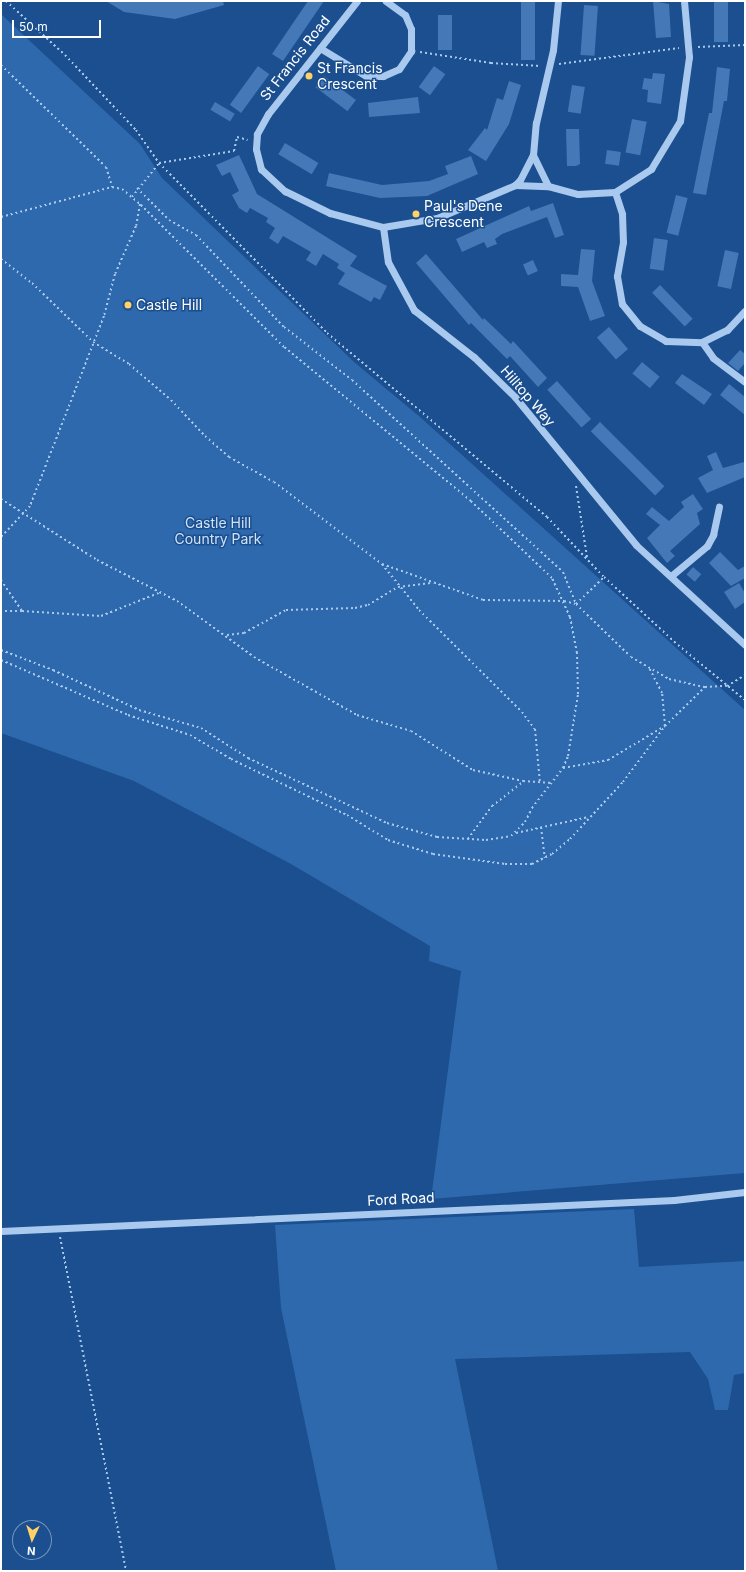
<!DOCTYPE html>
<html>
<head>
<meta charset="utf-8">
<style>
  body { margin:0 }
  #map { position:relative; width:746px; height:1572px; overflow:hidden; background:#1b4f8f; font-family:Inter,sans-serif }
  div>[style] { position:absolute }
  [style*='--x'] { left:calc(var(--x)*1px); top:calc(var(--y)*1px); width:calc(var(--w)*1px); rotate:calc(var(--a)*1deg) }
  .green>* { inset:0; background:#2e69ad }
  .building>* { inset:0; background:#4478b7; transform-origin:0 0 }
  .path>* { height:2px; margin-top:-1px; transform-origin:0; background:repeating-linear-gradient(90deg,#a9c9ee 0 2px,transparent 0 5px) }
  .minor>* { height:7px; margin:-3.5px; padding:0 3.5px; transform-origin:3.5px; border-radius:3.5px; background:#a9c9ee }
  .dots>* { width:11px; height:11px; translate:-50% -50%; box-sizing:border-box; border:2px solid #1b4f8f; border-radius:50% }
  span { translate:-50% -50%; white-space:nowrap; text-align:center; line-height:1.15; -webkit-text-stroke:3px #1b4f8f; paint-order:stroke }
  .street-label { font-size:14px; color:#fff }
  .poi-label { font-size:14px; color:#fff }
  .left { translate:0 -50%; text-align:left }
  .park-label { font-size:14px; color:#cfe3fa }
  .frame { position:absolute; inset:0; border:2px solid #fff; pointer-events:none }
  .north { position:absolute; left:12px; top:1520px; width:40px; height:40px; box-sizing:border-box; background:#1b4f8f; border:1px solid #7695bc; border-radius:50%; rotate:184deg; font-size:11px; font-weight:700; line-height:16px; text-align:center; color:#fff }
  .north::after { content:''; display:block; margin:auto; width:14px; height:18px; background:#ffd166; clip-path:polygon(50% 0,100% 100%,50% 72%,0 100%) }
  .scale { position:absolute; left:12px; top:20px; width:89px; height:18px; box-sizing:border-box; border:2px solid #fff; border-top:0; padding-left:5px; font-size:12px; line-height:14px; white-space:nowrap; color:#fff; -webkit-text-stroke:3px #1b4f8f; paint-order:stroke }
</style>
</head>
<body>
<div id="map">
  <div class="green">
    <i style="clip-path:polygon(1px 14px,140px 144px,162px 178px,354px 362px,420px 417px,745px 710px,745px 1173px,431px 1199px,461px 971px,429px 961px,430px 946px,291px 864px,134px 781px,1px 733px)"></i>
    <i style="clip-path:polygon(634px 1209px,639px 1267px,745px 1261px,745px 1373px,734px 1375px,728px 1410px,715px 1410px,708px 1379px,690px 1352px,455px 1359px,498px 1571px,336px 1571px,281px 1308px,275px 1225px)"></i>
  </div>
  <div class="building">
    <i style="clip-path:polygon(106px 1px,223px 1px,224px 5px,175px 19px,124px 12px)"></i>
    <i style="clip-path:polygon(308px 1px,324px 1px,283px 61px,272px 54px)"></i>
    <i style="left:521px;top:1px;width:14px;height:59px"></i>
    <i style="clip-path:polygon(653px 1px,669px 4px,671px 37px,656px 38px)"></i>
    <i style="left:714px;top:1px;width:14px;height:41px"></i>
    <i style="left:584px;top:5px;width:14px;height:50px;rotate:4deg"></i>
    <i style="left:438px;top:15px;width:14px;height:35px"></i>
    <i style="left:258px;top:66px;width:14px;height:48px;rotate:36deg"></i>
    <i style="left:434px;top:66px;width:14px;height:26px;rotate:36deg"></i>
    <i style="clip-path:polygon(717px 67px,730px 69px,727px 101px,724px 101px,706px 195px,693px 193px,709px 113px,712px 113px)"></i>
    <i style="clip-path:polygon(653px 73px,665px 74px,661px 104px,647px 102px,648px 90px,642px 89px,644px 78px,652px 79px)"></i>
    <i style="left:324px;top:76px;width:40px;height:14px;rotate:37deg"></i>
    <i style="clip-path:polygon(509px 81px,521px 85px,509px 124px,486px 161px,468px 150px,485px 128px,487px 130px,497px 98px,503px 100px)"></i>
    <i style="left:572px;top:85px;width:13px;height:27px;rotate:9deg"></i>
    <i style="clip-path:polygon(418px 97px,420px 113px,369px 117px,368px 103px)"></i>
    <i style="left:215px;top:102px;width:23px;height:9px;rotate:31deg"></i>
    <i style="left:632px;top:119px;width:15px;height:34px;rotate:11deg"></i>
    <i style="clip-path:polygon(566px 129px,579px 129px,580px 164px,576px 166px,567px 166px)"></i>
    <i style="left:285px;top:143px;width:39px;height:13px;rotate:31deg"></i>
    <i style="left:607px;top:150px;width:14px;height:14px;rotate:8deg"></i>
    <i style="clip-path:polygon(239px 155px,257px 194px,357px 256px,350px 266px,387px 286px,380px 300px,374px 297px,371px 302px,338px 284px,345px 273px,337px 268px,339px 264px,323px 254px,316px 266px,306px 260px,311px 252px,283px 236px,278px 244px,269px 238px,275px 228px,266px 222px,268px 218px,250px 208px,247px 213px,239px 208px,232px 195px,239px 191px,230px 172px,222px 176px,216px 165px)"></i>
    <i style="clip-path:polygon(471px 156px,478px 174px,427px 196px,380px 198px,326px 186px,329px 173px,382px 185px,429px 181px,448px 174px,445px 166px)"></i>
    <i style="left:676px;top:195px;width:12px;height:39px;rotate:14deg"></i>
    <i style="clip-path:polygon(553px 203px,564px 235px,555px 238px,547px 217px,502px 234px,495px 239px,497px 244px,487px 248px,484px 242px,462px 252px,456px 239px,529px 206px,531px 211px)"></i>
    <i style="left:654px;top:238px;width:14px;height:31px;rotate:8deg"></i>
    <i style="clip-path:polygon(581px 249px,595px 250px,592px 281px,605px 316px,590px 321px,578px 287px,561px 286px,561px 274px,578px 275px)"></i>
    <i style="left:725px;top:250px;width:14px;height:37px;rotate:12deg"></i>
    <i style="clip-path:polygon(426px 254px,483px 320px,484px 318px,511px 344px,513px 341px,547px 378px,538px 387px,510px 356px,507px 359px,471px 323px,469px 325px,416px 263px)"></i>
    <i style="left:533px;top:260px;width:12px;height:11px;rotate:66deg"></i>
    <i style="left:660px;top:285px;width:47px;height:11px;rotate:46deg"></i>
    <i style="left:609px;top:327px;width:29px;height:16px;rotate:49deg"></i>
    <i style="clip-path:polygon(740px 350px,745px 354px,745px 363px,738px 371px,728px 363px)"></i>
    <i style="left:642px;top:362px;width:23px;height:15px;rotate:40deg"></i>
    <i style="clip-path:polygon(682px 374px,712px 394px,704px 405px,675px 383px)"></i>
    <i style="left:557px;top:381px;width:51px;height:13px;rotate:48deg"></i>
    <i style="clip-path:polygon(729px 384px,745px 397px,745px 415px,720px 395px)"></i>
    <i style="left:600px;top:422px;width:91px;height:13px;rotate:45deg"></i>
    <i style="clip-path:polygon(716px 452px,723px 468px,744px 462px,745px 477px,707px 493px,698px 478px,713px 470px,707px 456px)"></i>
    <i style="clip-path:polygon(693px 494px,703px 509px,697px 513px,700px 524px,670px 551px,675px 556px,667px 563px,647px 538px,660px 525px,646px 514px,652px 507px,669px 521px,684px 507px,681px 502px)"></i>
    <i style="clip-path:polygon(720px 552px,738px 570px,745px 566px,745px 578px,731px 586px,709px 563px)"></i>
    <i style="left:693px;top:567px;width:11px;height:10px;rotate:41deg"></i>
    <i style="clip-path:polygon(739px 583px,745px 593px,745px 602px,735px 609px,724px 592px)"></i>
  </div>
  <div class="path">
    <i style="--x:6;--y:1;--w:80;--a:42.5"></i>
    <i style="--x:65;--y:55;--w:103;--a:46.6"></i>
    <i style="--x:136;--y:130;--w:40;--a:55.1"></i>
    <i style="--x:159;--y:163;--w:239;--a:45.3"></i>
    <i style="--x:327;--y:333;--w:287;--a:39.9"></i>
    <i style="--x:547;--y:517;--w:83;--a:46.5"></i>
    <i style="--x:604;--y:577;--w:100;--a:42.6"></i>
    <i style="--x:678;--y:645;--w:87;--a:39.4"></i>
    <i style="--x:698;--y:47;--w:47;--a:-2.4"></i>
    <i style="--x:420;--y:52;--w:72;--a:8.8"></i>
    <i style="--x:491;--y:63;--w:49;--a:3.5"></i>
    <i style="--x:559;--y:64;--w:121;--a:-7.6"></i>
    <i style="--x:1;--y:65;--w:146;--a:44.2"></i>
    <i style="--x:106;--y:167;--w:21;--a:73"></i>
    <i style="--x:137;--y:188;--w:45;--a:45"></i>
    <i style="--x:169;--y:220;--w:31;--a:29"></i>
    <i style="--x:196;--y:235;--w:127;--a:46.3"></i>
    <i style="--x:284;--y:327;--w:86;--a:37.9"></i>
    <i style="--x:352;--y:380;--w:285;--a:42.3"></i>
    <i style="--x:563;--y:572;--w:35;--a:68"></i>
    <i style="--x:576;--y:604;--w:76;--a:43.9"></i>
    <i style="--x:631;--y:657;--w:44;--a:30.1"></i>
    <i style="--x:669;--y:679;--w:37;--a:13"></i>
    <i style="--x:132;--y:197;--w:43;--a:-51.5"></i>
    <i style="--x:159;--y:163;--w:76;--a:-9.1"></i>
    <i style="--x:234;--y:151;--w:14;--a:-78"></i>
    <i style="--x:237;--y:137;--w:11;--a:15"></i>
    <i style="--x:1;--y:217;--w:115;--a:-15.1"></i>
    <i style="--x:112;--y:187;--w:10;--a:11"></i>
    <i style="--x:122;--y:189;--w:23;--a:40"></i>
    <i style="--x:140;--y:204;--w:22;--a:100"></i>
    <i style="--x:136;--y:226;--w:52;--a:113.6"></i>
    <i style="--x:115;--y:274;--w:43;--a:104.7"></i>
    <i style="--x:104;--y:316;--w:204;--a:111.3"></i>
    <i style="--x:30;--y:506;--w:42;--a:133.1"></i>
    <i style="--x:1;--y:259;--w:39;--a:38"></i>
    <i style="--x:32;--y:283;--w:85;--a:44"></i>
    <i style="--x:93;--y:342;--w:42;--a:31.4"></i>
    <i style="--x:129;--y:364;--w:55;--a:40.6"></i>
    <i style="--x:171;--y:400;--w:50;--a:46.6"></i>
    <i style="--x:205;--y:436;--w:32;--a:41"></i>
    <i style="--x:229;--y:457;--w:51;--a:29.1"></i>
    <i style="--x:274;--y:482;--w:136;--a:37.2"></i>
    <i style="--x:382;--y:564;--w:59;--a:51.2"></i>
    <i style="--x:419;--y:610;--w:145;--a:44.7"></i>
    <i style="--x:522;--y:712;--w:21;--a:53"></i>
    <i style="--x:535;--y:729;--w:54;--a:84.7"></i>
    <i style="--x:576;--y:486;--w:72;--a:81.2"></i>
    <i style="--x:1;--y:499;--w:114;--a:32.4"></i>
    <i style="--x:97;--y:560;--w:90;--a:27.1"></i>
    <i style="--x:177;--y:601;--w:95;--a:36"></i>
    <i style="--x:254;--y:657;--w:118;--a:29.4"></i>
    <i style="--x:357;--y:715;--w:56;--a:16.5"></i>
    <i style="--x:411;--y:731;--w:73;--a:32.2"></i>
    <i style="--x:473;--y:770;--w:51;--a:12.4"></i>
    <i style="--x:523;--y:781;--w:29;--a:4"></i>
    <i style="--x:382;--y:564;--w:107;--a:19.6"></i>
    <i style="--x:483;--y:600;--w:81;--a:0.7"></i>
    <i style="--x:564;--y:601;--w:12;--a:14"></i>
    <i style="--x:576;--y:604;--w:39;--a:-44"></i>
    <i style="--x:1;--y:580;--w:37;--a:56"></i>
    <i style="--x:22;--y:611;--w:21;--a:180"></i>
    <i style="--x:22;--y:611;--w:79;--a:3.6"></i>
    <i style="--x:101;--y:616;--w:65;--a:-21.8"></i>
    <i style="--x:227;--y:635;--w:17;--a:-7"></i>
    <i style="--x:244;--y:633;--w:48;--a:-28.7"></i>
    <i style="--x:286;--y:610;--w:69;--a:-1.7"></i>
    <i style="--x:355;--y:608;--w:13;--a:-13"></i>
    <i style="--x:368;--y:605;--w:35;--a:-31"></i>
    <i style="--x:398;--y:587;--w:35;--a:-7"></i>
    <i style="--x:1;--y:650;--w:56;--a:21"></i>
    <i style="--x:53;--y:670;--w:95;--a:24.9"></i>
    <i style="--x:139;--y:710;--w:65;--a:16.2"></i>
    <i style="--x:201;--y:728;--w:56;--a:32.6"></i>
    <i style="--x:248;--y:758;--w:153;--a:25.1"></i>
    <i style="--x:387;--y:823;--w:52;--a:15.6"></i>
    <i style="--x:437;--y:837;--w:49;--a:3.5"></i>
    <i style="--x:486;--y:840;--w:25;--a:-9"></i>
    <i style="--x:511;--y:836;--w:20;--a:-45"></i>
    <i style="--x:525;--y:822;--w:16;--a:-63"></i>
    <i style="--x:532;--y:808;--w:51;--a:-52.2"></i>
    <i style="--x:563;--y:768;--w:13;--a:-67"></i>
    <i style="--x:568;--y:756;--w:63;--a:-80.8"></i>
    <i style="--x:578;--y:694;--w:41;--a:-91.4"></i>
    <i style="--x:577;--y:653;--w:37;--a:-101"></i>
    <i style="--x:570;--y:617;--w:43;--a:-114.8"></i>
    <i style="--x:552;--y:578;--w:112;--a:-136.5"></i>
    <i style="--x:471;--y:501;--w:242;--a:-140.5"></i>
    <i style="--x:284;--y:347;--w:203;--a:-135.2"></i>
    <i style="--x:1;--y:660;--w:138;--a:23.4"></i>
    <i style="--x:128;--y:715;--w:65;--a:17.9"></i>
    <i style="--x:190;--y:735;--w:48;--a:30.3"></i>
    <i style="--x:231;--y:759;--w:129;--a:25.8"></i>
    <i style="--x:347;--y:815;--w:48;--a:31.4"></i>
    <i style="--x:388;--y:840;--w:47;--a:17.3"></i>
    <i style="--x:433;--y:854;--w:73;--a:7.9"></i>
    <i style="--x:505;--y:864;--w:27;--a:0"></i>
    <i style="--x:532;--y:864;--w:22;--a:-27"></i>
    <i style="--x:552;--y:854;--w:23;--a:-40"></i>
    <i style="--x:570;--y:839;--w:78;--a:-47.1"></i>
    <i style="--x:623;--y:782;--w:70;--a:-53.1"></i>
    <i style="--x:665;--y:726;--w:33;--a:-95"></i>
    <i style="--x:662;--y:693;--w:29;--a:-117"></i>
    <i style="--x:563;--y:768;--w:46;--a:-10.1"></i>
    <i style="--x:608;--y:760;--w:66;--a:-30.8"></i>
    <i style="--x:665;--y:726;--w:56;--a:-44.3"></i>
    <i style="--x:705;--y:687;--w:22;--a:-3"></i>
    <i style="--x:727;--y:686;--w:21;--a:-31"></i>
    <i style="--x:541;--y:827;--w:31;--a:83"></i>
    <i style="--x:516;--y:833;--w:74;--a:-12.5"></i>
    <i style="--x:468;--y:839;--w:41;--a:-54"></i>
    <i style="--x:492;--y:806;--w:41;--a:-38"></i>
    <i style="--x:60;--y:1237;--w:340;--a:78.8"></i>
  </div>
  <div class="minor">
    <i style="--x:357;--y:1;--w:144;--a:128.2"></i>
    <i style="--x:268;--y:114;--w:23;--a:119"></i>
    <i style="--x:257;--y:134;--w:15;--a:94"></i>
    <i style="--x:256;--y:149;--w:21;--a:76"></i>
    <i style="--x:261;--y:169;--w:33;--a:43"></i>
    <i style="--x:285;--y:191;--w:50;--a:26.1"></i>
    <i style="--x:330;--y:213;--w:55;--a:14.8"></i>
    <i style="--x:383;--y:227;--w:55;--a:-9.5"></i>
    <i style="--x:437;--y:218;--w:85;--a:-22.9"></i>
    <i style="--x:515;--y:185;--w:7;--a:-45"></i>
    <i style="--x:520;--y:180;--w:28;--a:-63"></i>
    <i style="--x:533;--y:155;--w:32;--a:-85"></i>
    <i style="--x:536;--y:123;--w:75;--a:-76.9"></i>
    <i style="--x:553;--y:50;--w:49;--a:-84.2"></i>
    <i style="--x:320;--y:48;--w:54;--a:31.3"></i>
    <i style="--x:366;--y:76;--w:17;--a:0"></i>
    <i style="--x:383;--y:76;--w:17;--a:-24"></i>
    <i style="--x:399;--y:69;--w:22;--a:-56"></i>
    <i style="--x:411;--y:51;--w:22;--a:-90"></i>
    <i style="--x:411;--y:29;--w:15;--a:-113"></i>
    <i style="--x:405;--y:15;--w:24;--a:-144"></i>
    <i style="--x:533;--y:155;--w:34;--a:64"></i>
    <i style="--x:515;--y:185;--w:33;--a:2"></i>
    <i style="--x:548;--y:186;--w:31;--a:15"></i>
    <i style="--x:578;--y:194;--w:37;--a:-3"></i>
    <i style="--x:615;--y:192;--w:43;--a:-32.6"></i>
    <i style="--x:651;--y:169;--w:56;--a:-58.9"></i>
    <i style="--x:680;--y:121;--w:65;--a:-82"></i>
    <i style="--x:689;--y:57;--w:56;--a:-95.1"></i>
    <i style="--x:615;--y:192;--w:23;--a:72"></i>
    <i style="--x:622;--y:214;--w:28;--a:88"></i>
    <i style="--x:623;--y:242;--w:35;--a:100"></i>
    <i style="--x:617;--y:276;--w:28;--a:80"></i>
    <i style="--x:622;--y:304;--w:28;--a:51"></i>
    <i style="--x:640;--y:326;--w:30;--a:30"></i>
    <i style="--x:666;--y:341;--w:36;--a:2"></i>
    <i style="--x:702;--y:342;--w:28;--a:-26"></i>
    <i style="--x:727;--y:330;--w:26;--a:-47"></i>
    <i style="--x:383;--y:227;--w:35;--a:82"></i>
    <i style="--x:388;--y:262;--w:55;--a:61.6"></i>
    <i style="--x:414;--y:310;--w:76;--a:38.1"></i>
    <i style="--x:474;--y:357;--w:57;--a:44.3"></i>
    <i style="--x:515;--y:397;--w:191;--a:50.7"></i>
    <i style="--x:636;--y:545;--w:148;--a:42.5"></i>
    <i style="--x:702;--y:342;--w:19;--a:55"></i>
    <i style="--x:713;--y:358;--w:40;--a:37"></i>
    <i style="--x:671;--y:576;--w:47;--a:-39.8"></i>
    <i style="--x:707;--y:546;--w:13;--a:-61"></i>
    <i style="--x:713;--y:535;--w:29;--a:-78"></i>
    <i style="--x:1;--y:1231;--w:674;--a:-2.64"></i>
    <i style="--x:674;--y:1200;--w:71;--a:-6.4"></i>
  </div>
  <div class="dots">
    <i style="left:309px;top:76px;background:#ffd166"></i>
    <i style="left:416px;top:214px;background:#ffd166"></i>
    <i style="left:128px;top:305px;background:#ffd166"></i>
  </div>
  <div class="street-label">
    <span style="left:295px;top:58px;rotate:-52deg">St Francis Road</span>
    <span style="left:528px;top:396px;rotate:49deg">Hilltop Way</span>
    <span style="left:401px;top:1199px;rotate:-3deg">Ford Road</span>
  </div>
  <div class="poi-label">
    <span class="left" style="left:317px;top:76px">St Francis<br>Crescent</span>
    <span class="left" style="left:424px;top:214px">Paul's Dene<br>Crescent</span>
    <span class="left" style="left:136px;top:305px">Castle Hill</span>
  </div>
  <div class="park-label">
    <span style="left:218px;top:531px">Castle Hill<br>Country Park</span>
  </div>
  <div class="frame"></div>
  <div class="north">N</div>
  <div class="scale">50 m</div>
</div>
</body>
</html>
